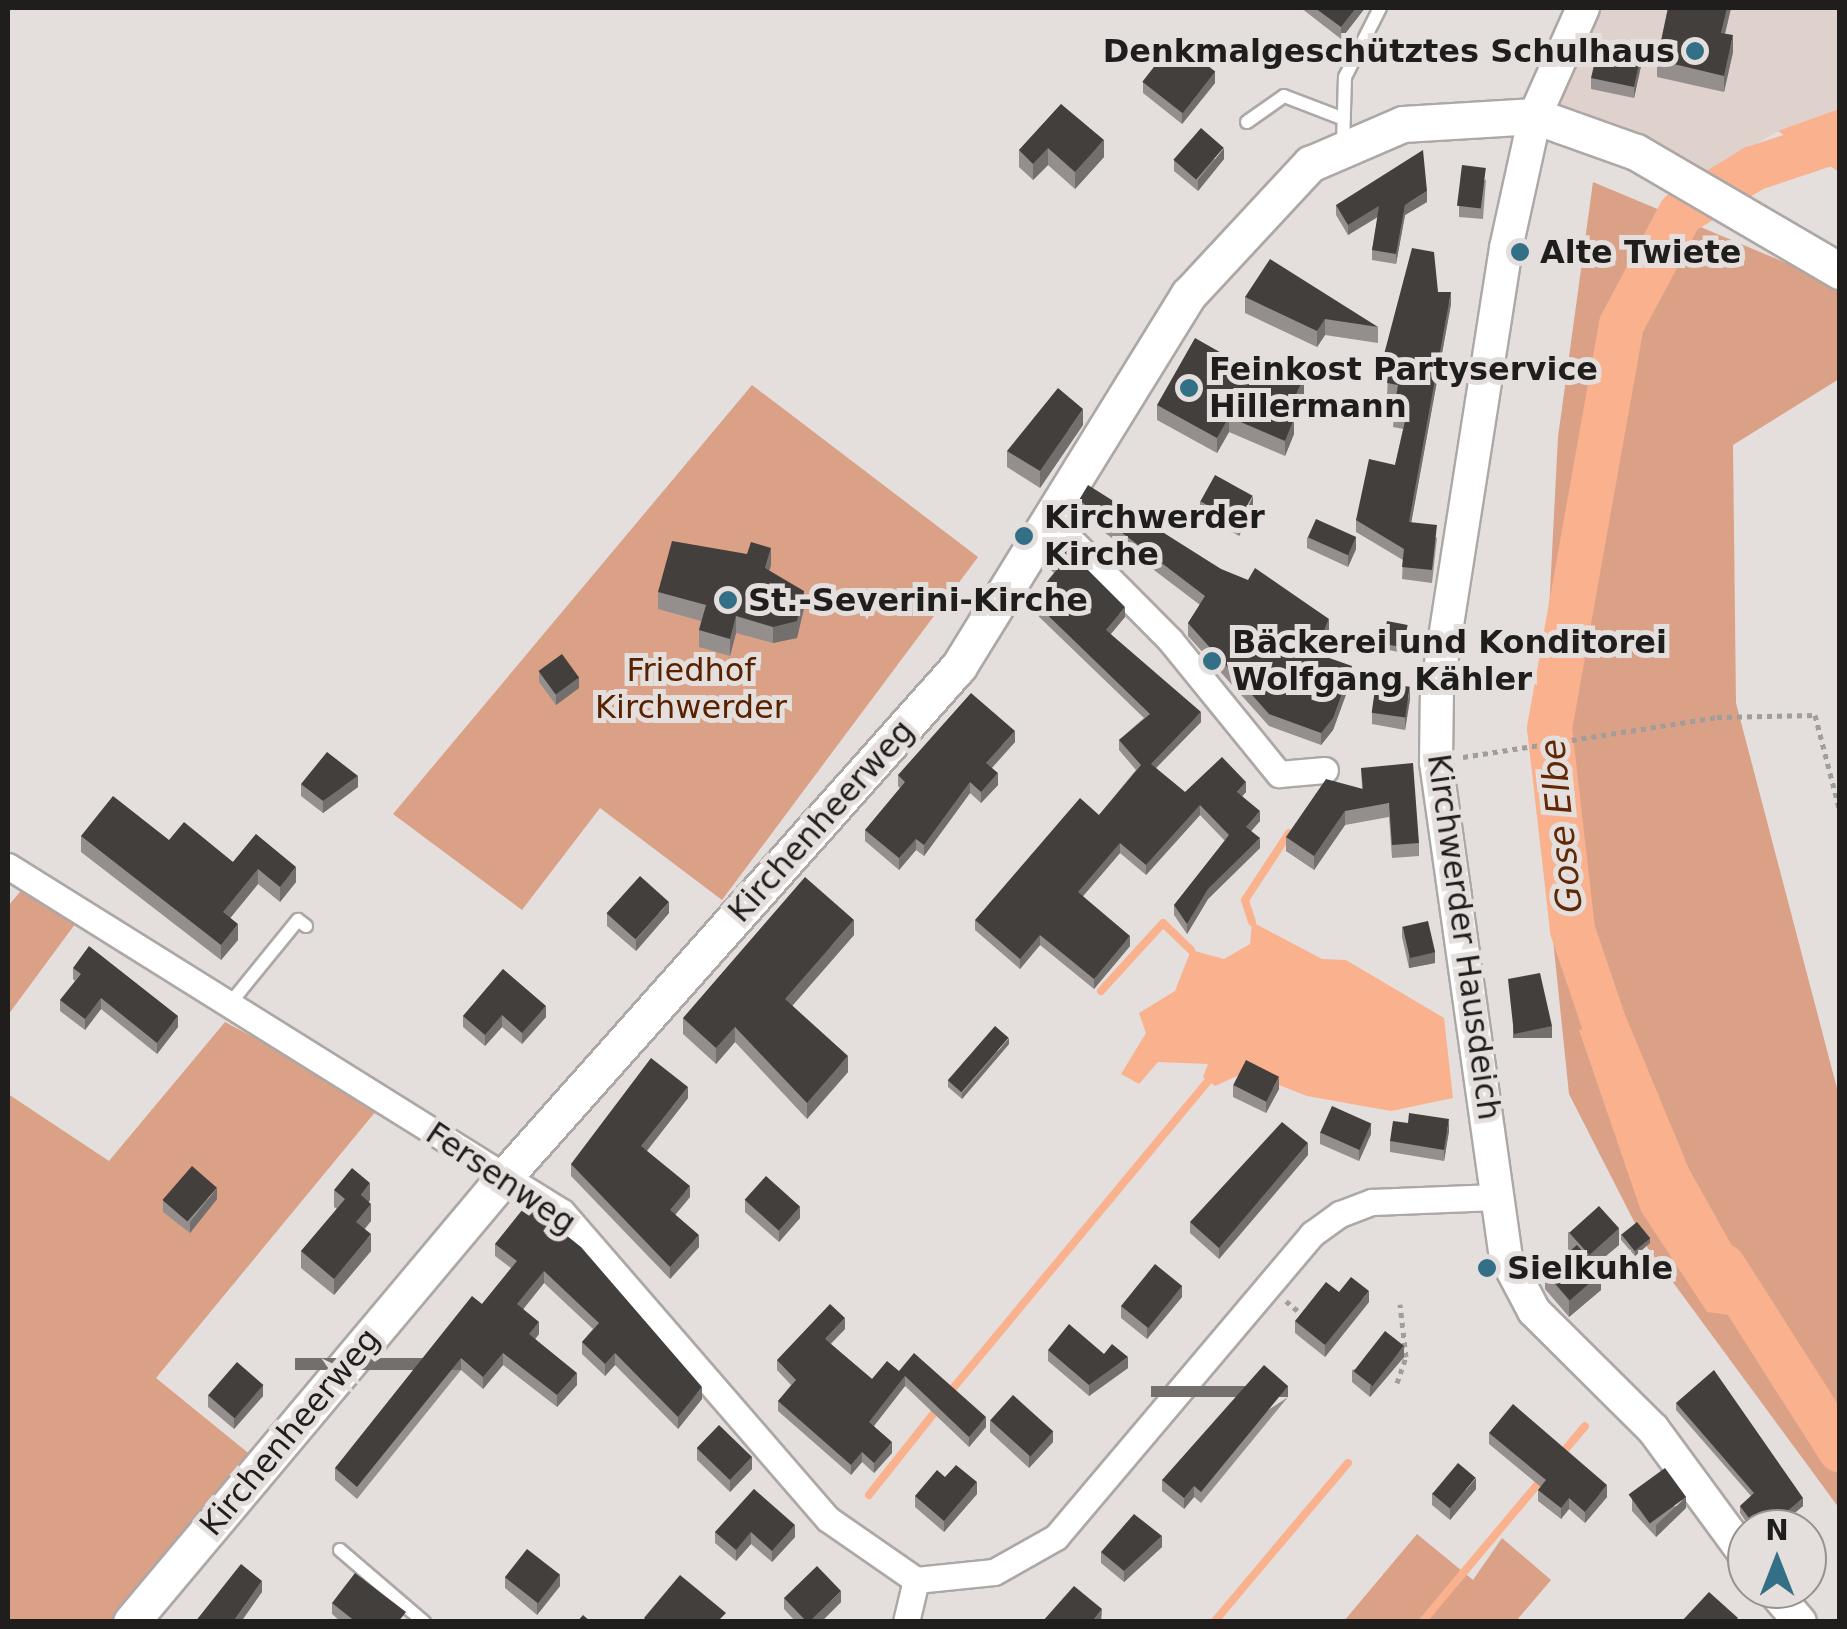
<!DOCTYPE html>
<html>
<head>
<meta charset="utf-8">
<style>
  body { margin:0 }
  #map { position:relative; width:1847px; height:1629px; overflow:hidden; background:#e4dfdc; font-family:"DejaVu Sans",sans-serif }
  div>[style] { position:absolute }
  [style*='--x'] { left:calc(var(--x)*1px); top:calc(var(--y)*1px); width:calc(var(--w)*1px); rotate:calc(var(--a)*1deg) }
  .built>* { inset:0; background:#dfd1cb }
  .green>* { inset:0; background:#daa187 }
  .water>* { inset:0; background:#fab18e }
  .stream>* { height:8px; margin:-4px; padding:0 4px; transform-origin:4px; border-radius:4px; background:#fab18e }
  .river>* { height:45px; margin:-22.5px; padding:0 22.5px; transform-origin:22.5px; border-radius:22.5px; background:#fab18e }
  .path>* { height:5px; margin-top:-2.5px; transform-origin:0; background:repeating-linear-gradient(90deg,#a09d9a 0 5px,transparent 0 10px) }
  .roads { filter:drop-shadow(2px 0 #ada8a5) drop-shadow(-2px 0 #ada8a5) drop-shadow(0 2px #ada8a5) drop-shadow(0 -2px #ada8a5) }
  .service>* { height:12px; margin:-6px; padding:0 6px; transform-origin:6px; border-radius:6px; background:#fff }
  .minor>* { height:25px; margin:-12.5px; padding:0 12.5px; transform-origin:12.5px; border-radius:12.5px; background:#fff }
  .tertiary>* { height:32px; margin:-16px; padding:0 16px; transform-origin:16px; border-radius:16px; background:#fff }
  .secondary>* { height:35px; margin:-17.5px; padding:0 17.5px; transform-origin:17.5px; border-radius:17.5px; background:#fff }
  .wall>* { inset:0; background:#948f8c }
  .shaded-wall>* { inset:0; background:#736f6d; transform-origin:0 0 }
  .building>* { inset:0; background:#433f3d; transform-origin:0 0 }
  .dots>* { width:28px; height:28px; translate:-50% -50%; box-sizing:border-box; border:5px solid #e4dfdc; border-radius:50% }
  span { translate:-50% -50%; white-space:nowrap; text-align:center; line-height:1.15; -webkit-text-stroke:10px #e4dfdc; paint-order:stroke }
  .poi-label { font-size:32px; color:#201e1d; font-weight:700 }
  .right { translate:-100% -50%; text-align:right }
  .left { translate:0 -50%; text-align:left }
  .park-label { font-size:32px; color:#582100 }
  .street-label { font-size:32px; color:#201e1d }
  .water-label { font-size:35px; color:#602807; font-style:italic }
  .frame { position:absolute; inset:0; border:10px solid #201e1d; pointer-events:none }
  .north { position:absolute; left:1727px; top:1509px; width:100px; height:100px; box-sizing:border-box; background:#e4dfdc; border:2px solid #969290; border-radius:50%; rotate:0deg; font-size:28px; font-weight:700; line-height:40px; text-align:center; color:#201e1d }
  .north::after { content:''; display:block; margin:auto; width:35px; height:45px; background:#336f86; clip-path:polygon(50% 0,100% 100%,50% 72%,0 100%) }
</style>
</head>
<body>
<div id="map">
  <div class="built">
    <i style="clip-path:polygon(1583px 8px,1839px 8px,1839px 109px,1778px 131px,1692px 182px,1535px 116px)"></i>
  </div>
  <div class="green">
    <i style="clip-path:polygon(1593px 182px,1839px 285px,1839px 379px,1733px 445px,1736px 703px,1839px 1096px,1839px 1508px,1647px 1247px,1569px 1094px,1539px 804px,1558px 437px)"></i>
    <i style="clip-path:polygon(752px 385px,978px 557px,722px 900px,600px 808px,522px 910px,393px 814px)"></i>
    <i style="clip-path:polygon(25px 886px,81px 916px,8px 1015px,8px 906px)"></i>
    <i style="clip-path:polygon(225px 1022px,381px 1105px,156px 1378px,252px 1456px,113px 1621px,8px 1621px,8px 1094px,109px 1161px)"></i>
    <i style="clip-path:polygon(1417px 1534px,1473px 1580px,1502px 1538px,1551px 1580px,1516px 1621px,1344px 1621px)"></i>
  </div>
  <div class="water">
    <i style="clip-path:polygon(1839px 109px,1839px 172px,1778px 131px)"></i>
    <i style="clip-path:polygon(1252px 922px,1322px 959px,1346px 960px,1444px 1018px,1453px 1098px,1391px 1111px,1307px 1096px,1246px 1072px,1215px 1086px,1203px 1077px,1208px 1064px,1158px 1062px,1139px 1084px,1121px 1074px,1146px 1033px,1139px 1013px,1175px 991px,1191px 950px,1224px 959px,1250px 944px)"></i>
    <i style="clip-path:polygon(1626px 1017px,1689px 1169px,1774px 1321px,1707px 1312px,1641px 1211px,1579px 1030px)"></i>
  </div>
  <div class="stream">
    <i style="--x:1252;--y:922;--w:23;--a:-108"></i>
    <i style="--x:1245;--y:900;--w:80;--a:-56.7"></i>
    <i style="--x:1101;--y:991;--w:92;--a:-47.6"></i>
    <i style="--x:1163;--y:923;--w:39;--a:44"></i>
    <i style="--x:949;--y:1393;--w:405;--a:-50.3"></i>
    <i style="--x:1559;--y:1457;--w:40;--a:-50"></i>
    <i style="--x:869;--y:1495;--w:111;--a:-51.6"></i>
    <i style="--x:1214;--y:1622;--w:208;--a:-49.9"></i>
    <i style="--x:1422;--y:1622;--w:185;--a:-50"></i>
  </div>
  <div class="river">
    <i style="--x:1624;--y:1083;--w:163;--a:-108.7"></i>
    <i style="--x:1572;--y:929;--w:202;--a:-96.5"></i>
    <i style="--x:1549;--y:728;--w:410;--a:-79.9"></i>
    <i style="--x:1621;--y:324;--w:126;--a:-62"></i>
    <i style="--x:1680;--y:213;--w:86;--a:-31.7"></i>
    <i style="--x:1753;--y:168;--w:92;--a:-18.4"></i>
    <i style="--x:1723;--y:1266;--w:218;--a:57.5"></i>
  </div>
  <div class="path">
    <i style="--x:1463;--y:757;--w:257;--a:-8.9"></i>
    <i style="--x:1717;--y:717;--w:98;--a:-1.2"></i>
    <i style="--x:1815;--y:715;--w:100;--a:75.5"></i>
    <i style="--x:1286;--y:1301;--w:23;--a:40"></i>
    <i style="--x:1397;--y:1383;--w:28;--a:-71"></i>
    <i style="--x:1406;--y:1357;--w:53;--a:-96.5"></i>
  </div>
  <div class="roads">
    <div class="service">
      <i style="--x:1247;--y:122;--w:45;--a:-35.1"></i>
      <i style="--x:1284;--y:96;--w:64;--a:21"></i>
      <i style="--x:1343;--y:144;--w:67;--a:-88.3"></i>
      <i style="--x:1345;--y:77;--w:77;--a:-63.1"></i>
      <i style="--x:228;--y:1006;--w:111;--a:-50.9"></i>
      <i style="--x:298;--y:920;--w:10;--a:37"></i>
      <i style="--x:340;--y:1550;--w:111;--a:40.6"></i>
    </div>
    <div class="minor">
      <i style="--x:1052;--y:521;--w:168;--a:45.2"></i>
      <i style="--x:1170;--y:640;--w:173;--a:50.9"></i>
      <i style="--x:1279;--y:774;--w:46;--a:-5"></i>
      <i style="--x:8;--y:866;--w:653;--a:31.99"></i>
      <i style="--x:562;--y:1212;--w:406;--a:49.1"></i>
      <i style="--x:828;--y:1519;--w:107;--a:34.7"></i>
      <i style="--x:916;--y:1580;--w:78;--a:-5.9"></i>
      <i style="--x:994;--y:1572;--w:71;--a:-29.4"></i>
      <i style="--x:1056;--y:1537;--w:397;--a:-49.8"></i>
      <i style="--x:1312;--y:1234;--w:34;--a:-36"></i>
      <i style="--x:1340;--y:1214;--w:34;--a:-21"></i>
      <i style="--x:1372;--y:1202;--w:124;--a:-2.3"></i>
      <i style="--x:906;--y:1622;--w:43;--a:-76.6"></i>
    </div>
    <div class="tertiary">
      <i style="--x:1583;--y:8;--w:118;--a:114"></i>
      <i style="--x:1535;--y:116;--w:135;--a:102.4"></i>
      <i style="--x:1506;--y:248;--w:445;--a:98.9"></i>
      <i style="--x:1437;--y:688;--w:74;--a:90.8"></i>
      <i style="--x:1436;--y:762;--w:501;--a:81.97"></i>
      <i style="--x:1506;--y:1258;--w:60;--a:62.2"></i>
      <i style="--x:1534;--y:1311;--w:168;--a:44.8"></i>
      <i style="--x:1653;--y:1429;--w:159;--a:53.7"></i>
      <i style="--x:1772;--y:1589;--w:43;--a:49.7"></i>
    </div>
    <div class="secondary">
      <i style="--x:131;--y:1622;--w:583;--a:-50.01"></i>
      <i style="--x:506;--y:1175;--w:681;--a:-48.33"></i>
      <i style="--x:959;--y:666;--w:437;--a:-58.3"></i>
      <i style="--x:1189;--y:294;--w:178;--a:-47.1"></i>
      <i style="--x:1310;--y:164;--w:101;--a:-23.3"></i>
      <i style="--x:1403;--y:124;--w:132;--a:-3.5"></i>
      <i style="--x:1535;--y:116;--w:107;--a:19.6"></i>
      <i style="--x:1636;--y:152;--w:236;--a:30.3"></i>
    </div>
  </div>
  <div class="wall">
    <i style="clip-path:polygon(1301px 8px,1365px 8px,1341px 39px)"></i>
    <i style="clip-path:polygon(1668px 8px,1731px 8px,1725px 34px,1733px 52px,1724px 92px,1657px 77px,1657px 60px)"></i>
    <i style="clip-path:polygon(1643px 57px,1634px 98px,1591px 89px,1591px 78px)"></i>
    <i style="clip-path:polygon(1143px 82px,1215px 83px,1182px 124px,1143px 93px)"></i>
    <i style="clip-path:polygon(1061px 104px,1104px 157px,1075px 189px,1048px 165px,1033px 180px,1019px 167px,1019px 150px)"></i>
    <i style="clip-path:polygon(1224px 159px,1198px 191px,1174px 171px,1174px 160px)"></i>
    <i style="clip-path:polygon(1486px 179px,1483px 219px,1459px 217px,1459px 206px)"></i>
    <i style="clip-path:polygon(1427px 202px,1405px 215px,1396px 264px,1372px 260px,1372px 250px,1378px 217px,1348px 235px,1336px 215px,1336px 205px)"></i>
    <i style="clip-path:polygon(1438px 292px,1451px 304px,1411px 523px,1437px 538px,1432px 583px,1402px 579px,1403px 560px,1356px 532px,1356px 520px,1395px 465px,1403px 429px,1393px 427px,1396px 397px,1387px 396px,1388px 374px,1382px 374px,1382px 362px)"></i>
    <i style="clip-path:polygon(1245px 297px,1378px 327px,1378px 343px,1325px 335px,1317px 347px,1245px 313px)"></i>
    <i style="clip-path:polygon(1262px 376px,1304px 394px,1291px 418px,1294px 434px,1285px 456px,1229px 432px,1217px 453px,1157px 420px,1157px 405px)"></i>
    <i style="clip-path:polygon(1083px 425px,1040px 488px,1007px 467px,1007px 451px)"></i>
    <i style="clip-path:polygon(1079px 500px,1221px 569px,1329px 631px,1319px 655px,1352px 678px,1333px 730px,1321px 745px,1269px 726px,1188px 636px,1188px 623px,1200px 605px,1079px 513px)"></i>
    <i style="clip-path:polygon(1200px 501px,1253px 508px,1239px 536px,1200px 512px)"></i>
    <i style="clip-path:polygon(1307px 537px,1356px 549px,1348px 567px,1307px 548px)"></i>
    <i style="clip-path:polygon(1050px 559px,1125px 617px,1110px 634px,1201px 722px,1156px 768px,1185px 792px,1246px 792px,1242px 796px,1260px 821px,1251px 831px,1260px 848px,1208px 899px,1187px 934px,1174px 915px,1174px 905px,1225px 841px,1200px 815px,1146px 875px,1120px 853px,1082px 897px,1130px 946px,1094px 989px,1040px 945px,1020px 969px,975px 930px,975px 920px,1099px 815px,1136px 770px,1119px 750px,1119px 740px,1144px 718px,1032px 610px,1032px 600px,1054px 573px,1050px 569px)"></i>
    <i style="clip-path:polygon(771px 565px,769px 571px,804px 608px,797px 638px,773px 643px,736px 633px,730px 656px,699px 647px,699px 630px,701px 621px,658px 609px,658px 592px)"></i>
    <i style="clip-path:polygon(1408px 631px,1404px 653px,1383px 649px,1383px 644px)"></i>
    <i style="clip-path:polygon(539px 671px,579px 688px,556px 705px,539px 682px)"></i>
    <i style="clip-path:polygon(1410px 699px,1405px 730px,1372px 724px,1372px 713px)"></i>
    <i style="clip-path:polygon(1015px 742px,992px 768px,998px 785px,981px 803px,970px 793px,924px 856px,916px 850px,899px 870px,865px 841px,865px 830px,900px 788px,898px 786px,898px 775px)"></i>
    <i style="clip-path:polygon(1361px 768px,1419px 843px,1419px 856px,1392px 858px,1389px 817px,1345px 825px,1314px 870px,1286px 851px,1286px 837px,1362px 789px)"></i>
    <i style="clip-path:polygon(301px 784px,358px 787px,323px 813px,301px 796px)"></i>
    <i style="clip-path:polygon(256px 834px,296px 882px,280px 902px,258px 884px,230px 918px,238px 940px,221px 960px,81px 852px,81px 836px,169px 840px,233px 862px)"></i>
    <i style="clip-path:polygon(669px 913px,636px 951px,607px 926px,607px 914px)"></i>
    <i style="clip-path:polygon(1402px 926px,1435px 963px,1409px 968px,1402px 937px)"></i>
    <i style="clip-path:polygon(854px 935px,792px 1006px,848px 1072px,807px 1119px,735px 1042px,716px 1064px,683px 1034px,683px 1018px)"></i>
    <i style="clip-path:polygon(73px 968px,178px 1027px,157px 1054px,101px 1009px,85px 1030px,60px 1011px,60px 1000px,75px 981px,73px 979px)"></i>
    <i style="clip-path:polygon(503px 969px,546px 1017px,522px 1044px,502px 1027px,485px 1046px,463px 1027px,463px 1016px)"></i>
    <i style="clip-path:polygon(1009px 1044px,962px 1099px,948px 1087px,948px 1081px)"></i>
    <i style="clip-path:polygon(1233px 1085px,1279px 1089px,1266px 1113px,1233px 1097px)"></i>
    <i style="clip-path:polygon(688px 1098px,647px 1151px,690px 1197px,675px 1215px,699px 1247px,670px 1279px,571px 1176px,571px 1164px)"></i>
    <i style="clip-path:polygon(1408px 1123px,1449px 1131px,1444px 1161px,1390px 1152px,1390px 1141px)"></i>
    <i style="clip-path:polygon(1320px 1132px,1371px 1134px,1359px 1161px,1320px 1144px)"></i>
    <i style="clip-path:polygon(1308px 1155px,1219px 1259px,1190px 1233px,1190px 1222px)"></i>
    <i style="clip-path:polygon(334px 1190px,370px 1200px,369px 1202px,371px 1221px,365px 1229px,371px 1251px,334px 1295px,301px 1268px,301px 1251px,337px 1209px,334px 1207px)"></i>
    <i style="clip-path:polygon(217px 1199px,190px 1233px,163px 1212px,163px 1201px)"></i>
    <i style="clip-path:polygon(745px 1200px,800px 1218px,779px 1242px,745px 1212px)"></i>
    <i style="clip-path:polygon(527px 1204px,702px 1399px,678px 1429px,615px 1365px,605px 1376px,582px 1354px,582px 1342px,593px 1329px,544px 1283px,523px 1309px,539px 1334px,535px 1339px,577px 1385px,557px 1407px,503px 1365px,483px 1389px,461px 1370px,357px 1499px,335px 1480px,335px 1468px,482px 1304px,511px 1268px,495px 1256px,495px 1244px)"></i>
    <i style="clip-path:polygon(1568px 1232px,1619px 1245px,1595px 1265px,1601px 1290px,1569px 1317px,1545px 1289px,1545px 1272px,1570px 1251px,1568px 1249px)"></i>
    <i style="clip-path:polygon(1621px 1234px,1650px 1243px,1635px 1256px,1621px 1240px)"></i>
    <i style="clip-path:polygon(1339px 1292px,1369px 1302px,1325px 1357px,1295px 1333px,1295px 1321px)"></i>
    <i style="clip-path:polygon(1182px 1297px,1147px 1339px,1121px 1318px,1121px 1306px)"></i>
    <i style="clip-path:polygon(845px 1329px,831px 1344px,872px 1379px,899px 1371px,986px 1427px,969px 1447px,905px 1386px,874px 1426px,892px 1453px,874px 1473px,862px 1462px,851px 1475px,778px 1411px,778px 1401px,791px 1385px,777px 1370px,777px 1360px)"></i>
    <i style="clip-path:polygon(1048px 1350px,1104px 1354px,1128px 1368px,1089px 1396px,1048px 1361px)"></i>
    <i style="clip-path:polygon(1404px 1357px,1370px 1397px,1352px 1382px,1352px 1370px)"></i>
    <i style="clip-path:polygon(208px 1395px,263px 1396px,234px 1429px,208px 1407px)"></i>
    <i style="clip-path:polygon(1288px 1397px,1201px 1503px,1194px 1497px,1184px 1509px,1162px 1491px,1162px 1480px)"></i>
    <i style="clip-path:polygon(1676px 1403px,1803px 1506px,1775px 1529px,1751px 1529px,1740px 1513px,1740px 1506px,1751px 1496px,1676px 1410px)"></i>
    <i style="clip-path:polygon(990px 1420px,1053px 1442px,1029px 1468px,990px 1432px)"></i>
    <i style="clip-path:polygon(1489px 1433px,1607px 1497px,1585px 1523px,1569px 1509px,1561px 1519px,1538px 1501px,1538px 1490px,1541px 1487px,1489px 1444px)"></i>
    <i style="clip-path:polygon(697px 1448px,752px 1469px,730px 1492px,697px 1460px)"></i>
    <i style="clip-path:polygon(945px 1477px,977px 1494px,944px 1532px,915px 1507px,915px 1496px)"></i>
    <i style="clip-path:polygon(754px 1489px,795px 1537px,772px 1562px,751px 1544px,736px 1561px,715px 1543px,715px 1532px)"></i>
    <i style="clip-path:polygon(1476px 1489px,1450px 1520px,1432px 1505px,1432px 1493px)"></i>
    <i style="clip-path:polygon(1632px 1499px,1686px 1508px,1656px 1537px,1632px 1511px)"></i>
    <i style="clip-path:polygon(1162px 1547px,1124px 1582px,1101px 1563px,1101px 1552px)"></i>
    <i style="clip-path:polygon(505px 1577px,560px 1586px,537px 1615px,505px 1588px)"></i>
    <i style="clip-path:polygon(784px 1598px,841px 1602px,821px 1622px,796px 1622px,784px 1609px)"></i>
    <i style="clip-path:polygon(332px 1603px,406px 1622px,341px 1622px,332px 1614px)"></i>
  </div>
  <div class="shaded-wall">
    <i style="clip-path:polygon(1356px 8px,1365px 8px,1341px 39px,1341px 27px)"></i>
    <i style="clip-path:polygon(1727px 8px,1731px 8px,1721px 50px,1721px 33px)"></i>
    <i style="clip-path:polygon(1733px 35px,1733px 52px,1724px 92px,1724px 76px)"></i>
    <i style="clip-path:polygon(1643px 46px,1643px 57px,1634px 98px,1634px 87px)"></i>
    <i style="clip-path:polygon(1215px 71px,1215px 83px,1182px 124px,1182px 113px)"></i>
    <i style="clip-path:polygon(1104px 140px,1104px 157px,1075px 189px,1075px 172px)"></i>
    <i style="clip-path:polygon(1048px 148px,1048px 165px,1033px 180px,1033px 164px)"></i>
    <i style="clip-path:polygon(1224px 148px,1224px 159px,1198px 191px,1198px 180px)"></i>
    <i style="clip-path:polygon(1427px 191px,1427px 202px,1405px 215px,1396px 264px,1396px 254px,1405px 205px)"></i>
    <i style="clip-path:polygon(1379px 206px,1379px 216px,1348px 235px,1348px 225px)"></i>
    <i style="clip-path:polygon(1451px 292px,1451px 304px,1409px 535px,1409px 522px)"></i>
    <i style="clip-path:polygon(1325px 319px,1325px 335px,1317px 347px,1317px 331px)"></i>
    <i style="clip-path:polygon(1304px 379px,1304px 394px,1285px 430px,1285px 415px)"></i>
    <i style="clip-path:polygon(1083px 409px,1083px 425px,1040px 488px,1040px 471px)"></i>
    <i style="clip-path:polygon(1229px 417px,1229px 432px,1217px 453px,1217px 438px)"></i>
    <i style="clip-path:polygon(1294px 419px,1294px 434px,1285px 456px,1285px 441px)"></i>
    <i style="clip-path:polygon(1253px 496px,1253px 508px,1239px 536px,1239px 525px)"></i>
    <i style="clip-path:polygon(1356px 537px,1356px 549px,1348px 567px,1348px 555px)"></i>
    <i style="clip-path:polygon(771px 548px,771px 565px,765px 585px,765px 568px)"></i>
    <i style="clip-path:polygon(804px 591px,804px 608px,797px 638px,773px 643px,773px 627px)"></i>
    <i style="clip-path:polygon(1125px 607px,1125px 617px,1106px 640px,1106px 630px)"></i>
    <i style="clip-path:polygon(736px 616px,736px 633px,730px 656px,730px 639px)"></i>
    <i style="clip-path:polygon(1329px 619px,1329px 631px,1315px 666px,1315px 653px)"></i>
    <i style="clip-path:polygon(1352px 666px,1352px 678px,1333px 730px,1321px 745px,1321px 733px)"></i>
    <i style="clip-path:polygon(579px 677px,579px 688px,556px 705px,556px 694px)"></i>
    <i style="clip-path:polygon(1410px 687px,1410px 699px,1405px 730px,1405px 718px)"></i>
    <i style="clip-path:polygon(1201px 712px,1201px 722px,1151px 773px,1151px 764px)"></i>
    <i style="clip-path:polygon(1015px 731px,1015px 742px,986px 774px,986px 763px)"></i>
    <i style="clip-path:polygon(998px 773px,998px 785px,981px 803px,981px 792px)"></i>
    <i style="clip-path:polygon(358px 776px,358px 787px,323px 813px,323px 801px)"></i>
    <i style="clip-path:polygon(970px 782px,970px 793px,924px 856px,924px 845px)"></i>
    <i style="clip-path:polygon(1246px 782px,1246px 792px,1237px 802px,1237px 792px)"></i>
    <i style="clip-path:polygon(1200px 805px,1200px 815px,1146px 875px,1146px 865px)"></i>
    <i style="clip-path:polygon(1260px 811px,1260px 821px,1246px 837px,1246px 827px)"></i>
    <i style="clip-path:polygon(1345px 811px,1345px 825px,1314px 870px,1314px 856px)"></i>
    <i style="clip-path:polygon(1260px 838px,1260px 848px,1208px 899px,1187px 934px,1187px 924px,1208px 889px)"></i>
    <i style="clip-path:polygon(916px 839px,916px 850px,899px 870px,899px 858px)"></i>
    <i style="clip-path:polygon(1120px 843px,1120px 853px,1078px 902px,1078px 892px)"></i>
    <i style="clip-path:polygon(296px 867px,296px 882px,280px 902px,280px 887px)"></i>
    <i style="clip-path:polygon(258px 869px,258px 884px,223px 927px,223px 912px)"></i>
    <i style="clip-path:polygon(669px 902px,669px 913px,636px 951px,636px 940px)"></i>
    <i style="clip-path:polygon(854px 920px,854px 935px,785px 1014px,785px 999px)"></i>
    <i style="clip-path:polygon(238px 924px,238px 940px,221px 960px,221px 945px)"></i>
    <i style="clip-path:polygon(1040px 935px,1040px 945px,1020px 969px,1020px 959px)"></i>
    <i style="clip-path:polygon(1130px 936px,1130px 946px,1094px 989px,1094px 979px)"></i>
    <i style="clip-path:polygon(1435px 952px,1435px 963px,1409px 968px,1409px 957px)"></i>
    <i style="clip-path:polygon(101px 998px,101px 1009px,85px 1030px,85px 1019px)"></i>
    <i style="clip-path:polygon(546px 1006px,546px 1017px,522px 1044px,522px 1033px)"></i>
    <i style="clip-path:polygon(502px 1015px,502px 1027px,485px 1046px,485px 1035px)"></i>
    <i style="clip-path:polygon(178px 1016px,178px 1027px,157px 1054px,157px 1043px)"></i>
    <i style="left:1552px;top:1026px;width:12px;height:39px;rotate:90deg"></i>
    <i style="clip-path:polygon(735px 1027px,735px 1042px,716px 1064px,716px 1048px)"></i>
    <i style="clip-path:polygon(1009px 1038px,1009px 1044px,962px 1099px,962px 1094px)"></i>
    <i style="clip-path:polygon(848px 1056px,848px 1072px,807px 1119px,807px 1103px)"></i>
    <i style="clip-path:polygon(1279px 1077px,1279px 1089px,1266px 1113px,1266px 1102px)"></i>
    <i style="clip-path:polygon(688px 1087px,688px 1098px,641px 1158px,641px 1146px)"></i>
    <i style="clip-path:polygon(1449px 1119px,1449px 1131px,1444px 1161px,1444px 1150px)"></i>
    <i style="clip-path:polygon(1371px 1123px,1371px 1134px,1359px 1161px,1359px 1150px)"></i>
    <i style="clip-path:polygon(1308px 1143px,1308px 1155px,1219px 1259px,1219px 1248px)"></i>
    <i style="clip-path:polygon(370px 1183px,370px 1200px,361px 1212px,361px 1195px)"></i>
    <i style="clip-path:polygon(690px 1186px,690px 1197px,670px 1221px,670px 1210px)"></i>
    <i style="clip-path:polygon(217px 1188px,217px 1199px,190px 1233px,190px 1222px)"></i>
    <i style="clip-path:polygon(371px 1204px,371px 1221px,356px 1238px,356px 1222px)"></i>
    <i style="clip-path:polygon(800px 1207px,800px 1218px,779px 1242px,779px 1230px)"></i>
    <i style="clip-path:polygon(1619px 1228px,1619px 1245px,1587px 1272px,1587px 1255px)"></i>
    <i style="clip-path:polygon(371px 1234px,371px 1251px,334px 1295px,334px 1279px)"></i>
    <i style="clip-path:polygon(699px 1235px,699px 1247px,670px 1279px,670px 1267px)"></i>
    <i style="clip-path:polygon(1650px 1238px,1650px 1243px,1635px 1256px,1635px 1250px)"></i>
    <i style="clip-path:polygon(544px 1271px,544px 1283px,517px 1317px,517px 1304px)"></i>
    <i style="clip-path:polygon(1601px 1273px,1601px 1290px,1569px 1317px,1569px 1300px)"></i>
    <i style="clip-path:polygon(1182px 1286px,1182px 1297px,1147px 1339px,1147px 1328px)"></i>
    <i style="clip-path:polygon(1369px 1291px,1369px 1302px,1325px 1357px,1325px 1345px)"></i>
    <i style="clip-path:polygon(845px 1318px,845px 1329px,825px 1349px,825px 1339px)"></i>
    <i style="clip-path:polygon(539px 1322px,539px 1334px,529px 1347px,529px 1334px)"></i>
    <i style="clip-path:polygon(1404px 1346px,1404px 1357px,1370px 1397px,1370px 1386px)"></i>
    <i style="clip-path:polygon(503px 1353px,503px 1365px,483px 1389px,483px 1377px)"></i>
    <i style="clip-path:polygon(615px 1353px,615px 1365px,605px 1376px,605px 1364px)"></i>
    <i style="clip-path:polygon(1128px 1357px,1128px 1368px,1089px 1396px,1089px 1385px)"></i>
    <i style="left:461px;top:1358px;width:12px;height:166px;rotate:90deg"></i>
    <i style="clip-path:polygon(577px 1373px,577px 1385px,557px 1407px,557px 1395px)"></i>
    <i style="clip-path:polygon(905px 1376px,905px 1386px,869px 1432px,869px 1422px)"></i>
    <i style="clip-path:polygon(263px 1385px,263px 1396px,234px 1429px,234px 1418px)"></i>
    <i style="left:1288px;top:1386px;width:11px;height:137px;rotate:90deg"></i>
    <i style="clip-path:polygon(702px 1387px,702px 1399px,678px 1429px,678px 1417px)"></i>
    <i style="clip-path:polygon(986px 1417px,986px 1427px,969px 1447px,969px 1437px)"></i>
    <i style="clip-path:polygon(1053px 1431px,1053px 1442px,1029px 1468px,1029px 1456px)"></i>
    <i style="clip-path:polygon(892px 1442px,892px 1453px,874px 1473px,874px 1463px)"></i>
    <i style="clip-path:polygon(862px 1452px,862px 1462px,851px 1475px,851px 1465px)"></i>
    <i style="clip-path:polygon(752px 1457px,752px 1469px,730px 1492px,730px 1480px)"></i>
    <i style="clip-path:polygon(1476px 1478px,1476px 1489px,1450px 1520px,1450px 1509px)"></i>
    <i style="clip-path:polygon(977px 1482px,977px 1494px,944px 1532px,944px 1521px)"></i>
    <i style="clip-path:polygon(1607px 1485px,1607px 1497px,1585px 1523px,1585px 1512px)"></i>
    <i style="clip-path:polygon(1194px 1486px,1194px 1497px,1184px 1509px,1184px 1498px)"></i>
    <i style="clip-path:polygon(1686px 1497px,1686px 1508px,1656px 1537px,1656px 1525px)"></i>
    <i style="clip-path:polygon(1569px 1498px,1569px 1509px,1561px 1519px,1561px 1508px)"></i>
    <i style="clip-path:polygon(1803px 1498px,1803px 1506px,1775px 1529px,1766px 1529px)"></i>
    <i style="clip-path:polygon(795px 1525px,795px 1537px,772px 1562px,772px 1551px)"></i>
    <i style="clip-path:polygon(751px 1532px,751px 1544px,736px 1561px,736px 1550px)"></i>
    <i style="clip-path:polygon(1162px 1536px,1162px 1547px,1124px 1582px,1124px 1571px)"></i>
    <i style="clip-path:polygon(560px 1575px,560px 1586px,537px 1615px,537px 1603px)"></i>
    <i style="clip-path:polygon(262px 1581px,262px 1592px,241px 1622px,233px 1622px)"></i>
    <i style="clip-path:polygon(841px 1591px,841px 1602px,821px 1622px,809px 1622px)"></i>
    <i style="clip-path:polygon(1102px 1609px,1101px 1622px,1092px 1622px)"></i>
  </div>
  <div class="building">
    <i style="clip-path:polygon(1315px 8px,1356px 8px,1341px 27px)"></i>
    <i style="clip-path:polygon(1668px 8px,1727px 8px,1721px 33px,1733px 35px,1724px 76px,1657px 60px)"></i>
    <i style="left:1175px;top:40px;width:51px;height:53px;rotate:38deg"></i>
    <i style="clip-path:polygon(1599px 44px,1643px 46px,1634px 87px,1591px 78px)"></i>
    <i style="clip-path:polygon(1061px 104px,1104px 140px,1075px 172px,1048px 148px,1033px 164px,1019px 150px)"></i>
    <i style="left:1201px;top:128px;width:30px;height:42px;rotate:41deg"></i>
    <i style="clip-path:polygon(1423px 150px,1427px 191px,1405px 205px,1396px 254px,1372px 250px,1379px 206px,1348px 225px,1336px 205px)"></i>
    <i style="left:1462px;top:165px;width:24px;height:41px;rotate:7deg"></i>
    <i style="clip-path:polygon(1412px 248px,1434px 252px,1438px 292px,1451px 292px,1409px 522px,1437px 525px,1432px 570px,1402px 567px,1404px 549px,1356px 520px,1369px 459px,1395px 465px,1406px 417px,1393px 415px,1398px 385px,1387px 383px,1390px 362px,1382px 362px)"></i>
    <i style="clip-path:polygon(1270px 259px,1378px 327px,1325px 319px,1317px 331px,1245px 297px)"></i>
    <i style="clip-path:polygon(1195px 338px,1262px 376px,1270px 361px,1304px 379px,1285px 415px,1294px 419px,1285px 441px,1229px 417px,1217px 438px,1157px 405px)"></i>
    <i style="clip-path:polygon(1058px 388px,1083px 409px,1040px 471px,1007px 451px)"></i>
    <i style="left:1215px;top:475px;width:43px;height:30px;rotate:29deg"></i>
    <i style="clip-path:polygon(1088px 485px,1221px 569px,1248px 580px,1255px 568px,1329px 619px,1315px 653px,1352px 666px,1333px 718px,1321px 733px,1269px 714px,1188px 623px,1205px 596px,1079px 500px)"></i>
    <i style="left:1316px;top:519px;width:44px;height:20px;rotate:24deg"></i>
    <i style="clip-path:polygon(672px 541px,747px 554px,751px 542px,771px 548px,765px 568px,804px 591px,797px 621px,773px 627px,736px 616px,730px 639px,699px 630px,706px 605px,658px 592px)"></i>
    <i style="clip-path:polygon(1062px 544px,1125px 607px,1106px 630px,1201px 712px,1151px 764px,1185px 792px,1222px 757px,1246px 782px,1237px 792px,1260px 811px,1246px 827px,1260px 838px,1208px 889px,1187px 924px,1174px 905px,1229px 835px,1200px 805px,1146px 865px,1120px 843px,1078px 892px,1130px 936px,1094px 979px,1040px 935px,1020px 959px,975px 920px,1080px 798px,1099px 815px,1141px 765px,1119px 740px,1150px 714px,1032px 600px,1059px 567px,1050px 559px)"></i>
    <i style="left:1387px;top:621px;width:21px;height:23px;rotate:11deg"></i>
    <i style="left:562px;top:654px;width:29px;height:29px;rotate:54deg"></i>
    <i style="left:1376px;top:682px;width:34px;height:31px;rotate:8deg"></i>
    <i style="clip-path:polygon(971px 693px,1015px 731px,986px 763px,998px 773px,981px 792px,970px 782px,924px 845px,916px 839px,899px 858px,865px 830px,905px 782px,898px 775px)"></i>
    <i style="clip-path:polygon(327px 752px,358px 776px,323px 801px,301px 784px)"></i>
    <i style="clip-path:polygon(1413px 763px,1419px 843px,1392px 845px,1389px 803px,1345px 811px,1314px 856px,1286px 837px,1326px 779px,1363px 789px,1361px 768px)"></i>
    <i style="clip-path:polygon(113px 796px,169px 840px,184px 822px,233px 862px,256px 834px,296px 867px,280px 887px,258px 869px,223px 912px,238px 924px,221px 945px,81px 836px)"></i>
    <i style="left:640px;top:876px;width:39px;height:50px;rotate:42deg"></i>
    <i style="clip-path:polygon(805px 877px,854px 920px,785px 999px,848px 1056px,807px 1103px,735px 1027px,716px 1048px,683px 1018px)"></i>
    <i style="left:1428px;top:921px;width:32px;height:26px;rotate:77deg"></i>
    <i style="clip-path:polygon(89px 946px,178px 1016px,157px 1043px,101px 998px,85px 1019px,60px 1000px,81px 974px,73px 968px)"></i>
    <i style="clip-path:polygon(503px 969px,546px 1006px,522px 1033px,502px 1015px,485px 1035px,463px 1016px)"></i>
    <i style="clip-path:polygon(1540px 973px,1552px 1026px,1514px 1034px,1508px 979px)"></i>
    <i style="left:995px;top:1026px;width:18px;height:72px;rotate:41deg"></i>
    <i style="clip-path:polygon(651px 1058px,688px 1087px,641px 1146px,690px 1186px,670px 1210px,699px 1235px,670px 1267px,571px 1164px)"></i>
    <i style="left:1246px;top:1060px;width:37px;height:28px;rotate:27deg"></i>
    <i style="left:1332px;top:1106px;width:43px;height:29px;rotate:24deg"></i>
    <i style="clip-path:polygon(1409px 1113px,1449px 1119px,1444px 1150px,1390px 1141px,1393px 1121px,1408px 1123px)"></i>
    <i style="clip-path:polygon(1282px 1122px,1308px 1143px,1219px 1248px,1190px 1222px)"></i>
    <i style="left:192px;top:1166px;width:33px;height:45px;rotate:41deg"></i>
    <i style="clip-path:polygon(352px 1168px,370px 1183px,361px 1195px,371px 1204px,356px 1222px,371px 1234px,334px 1279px,301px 1251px,345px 1199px,334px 1190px)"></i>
    <i style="left:766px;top:1176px;width:46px;height:32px;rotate:42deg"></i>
    <i style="clip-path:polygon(527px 1204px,581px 1247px,702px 1387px,678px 1417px,615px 1353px,605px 1364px,582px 1342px,599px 1323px,544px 1271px,517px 1304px,539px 1322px,529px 1334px,577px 1373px,557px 1395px,503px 1353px,483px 1377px,461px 1358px,357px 1487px,335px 1468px,472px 1296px,482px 1304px,517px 1261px,495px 1244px)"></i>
    <i style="left:1599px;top:1206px;width:30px;height:40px;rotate:48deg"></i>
    <i style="left:1637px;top:1222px;width:21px;height:20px;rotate:51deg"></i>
    <i style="left:1577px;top:1245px;width:37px;height:42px;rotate:49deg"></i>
    <i style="left:1155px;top:1264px;width:35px;height:54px;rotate:39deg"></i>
    <i style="clip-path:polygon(1351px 1277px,1369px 1291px,1325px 1345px,1295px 1321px,1326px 1282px,1339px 1292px)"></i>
    <i style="clip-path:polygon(830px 1304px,845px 1318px,825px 1339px,872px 1379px,887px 1361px,905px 1376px,899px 1371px,914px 1353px,986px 1417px,969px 1437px,905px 1376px,869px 1422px,892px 1442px,874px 1463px,862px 1452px,851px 1465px,778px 1401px,796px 1380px,777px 1360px)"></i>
    <i style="clip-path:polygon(1069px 1324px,1104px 1354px,1112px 1344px,1128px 1357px,1089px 1385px,1048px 1350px)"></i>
    <i style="left:1385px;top:1331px;width:24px;height:51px;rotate:38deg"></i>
    <i style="left:237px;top:1362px;width:35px;height:44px;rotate:41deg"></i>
    <i style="clip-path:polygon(1264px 1365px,1288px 1386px,1201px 1492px,1194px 1486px,1184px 1498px,1162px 1480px)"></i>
    <i style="clip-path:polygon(1714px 1370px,1803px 1498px,1766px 1529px,1757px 1529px,1740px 1506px,1754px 1493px,1676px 1403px)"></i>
    <i style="left:1013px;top:1395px;width:54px;height:34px;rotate:42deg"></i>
    <i style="clip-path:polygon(1513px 1404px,1607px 1485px,1585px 1512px,1569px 1498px,1561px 1508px,1538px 1490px,1546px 1480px,1489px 1433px)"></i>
    <i style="left:719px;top:1425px;width:46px;height:32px;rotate:44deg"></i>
    <i style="left:1458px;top:1463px;width:23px;height:40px;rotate:40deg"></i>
    <i style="clip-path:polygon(956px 1465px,977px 1482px,944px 1521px,915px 1496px,937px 1470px,945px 1477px)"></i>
    <i style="left:1665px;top:1468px;width:36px;height:45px;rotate:54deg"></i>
    <i style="clip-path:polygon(754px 1489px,795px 1525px,772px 1551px,751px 1532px,736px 1550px,715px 1532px)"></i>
    <i style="clip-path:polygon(1134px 1514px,1162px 1536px,1124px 1571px,1101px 1552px)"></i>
    <i style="left:527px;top:1549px;width:42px;height:36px;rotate:38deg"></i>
    <i style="clip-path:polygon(241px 1564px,262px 1581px,233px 1622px,195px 1622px)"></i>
    <i style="clip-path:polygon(817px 1566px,841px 1591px,809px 1622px,807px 1622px,784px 1598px)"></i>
    <i style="clip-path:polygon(355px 1573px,406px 1612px,398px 1622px,356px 1622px,332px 1603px)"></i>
    <i style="clip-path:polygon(680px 1575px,726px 1613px,717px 1622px,648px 1622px,644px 1618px)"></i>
    <i style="clip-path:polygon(1074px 1586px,1102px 1609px,1092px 1622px,1042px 1622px)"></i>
    <i style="clip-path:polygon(1709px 1592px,1738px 1618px,1734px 1622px,1681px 1622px)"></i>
    <i style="clip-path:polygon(583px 1615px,591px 1622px,577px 1622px)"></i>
  </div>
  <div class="dots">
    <i style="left:1695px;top:51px;background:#336f86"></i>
    <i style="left:1520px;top:252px;background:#336f86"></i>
    <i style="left:1189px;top:388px;background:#336f86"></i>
    <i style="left:1024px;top:536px;background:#336f86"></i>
    <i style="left:728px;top:600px;background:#336f86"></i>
    <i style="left:1212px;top:661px;background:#336f86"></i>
    <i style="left:1487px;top:1268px;background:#336f86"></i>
  </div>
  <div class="poi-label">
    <span class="right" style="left:1675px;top:51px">Denkmalgeschütztes Schulhaus</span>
    <span class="left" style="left:1540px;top:252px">Alte Twiete</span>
    <span class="left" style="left:1209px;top:388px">Feinkost Partyservice<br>Hillermann</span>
    <span class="left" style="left:1044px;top:536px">Kirchwerder<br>Kirche</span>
    <span class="left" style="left:748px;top:600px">St.-Severini-Kirche</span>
    <span class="left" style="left:1232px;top:661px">Bäckerei und Konditorei<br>Wolfgang Kähler</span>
    <span class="left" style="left:1507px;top:1268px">Sielkuhle</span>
  </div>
  <div class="park-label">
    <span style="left:691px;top:689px">Friedhof<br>Kirchwerder</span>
  </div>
  <div class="street-label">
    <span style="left:821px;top:821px;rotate:-48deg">Kirchenheerweg</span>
    <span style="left:1464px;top:937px;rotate:82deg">Kirchwerder Hausdeich</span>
    <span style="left:501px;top:1178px;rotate:34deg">Fersenweg</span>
    <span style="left:290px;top:1432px;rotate:-50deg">Kirchenheerweg</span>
  </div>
  <div class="water-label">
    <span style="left:1561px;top:826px;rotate:-96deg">Gose Elbe</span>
  </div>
  <div class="frame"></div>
  <div class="north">N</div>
</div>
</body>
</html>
